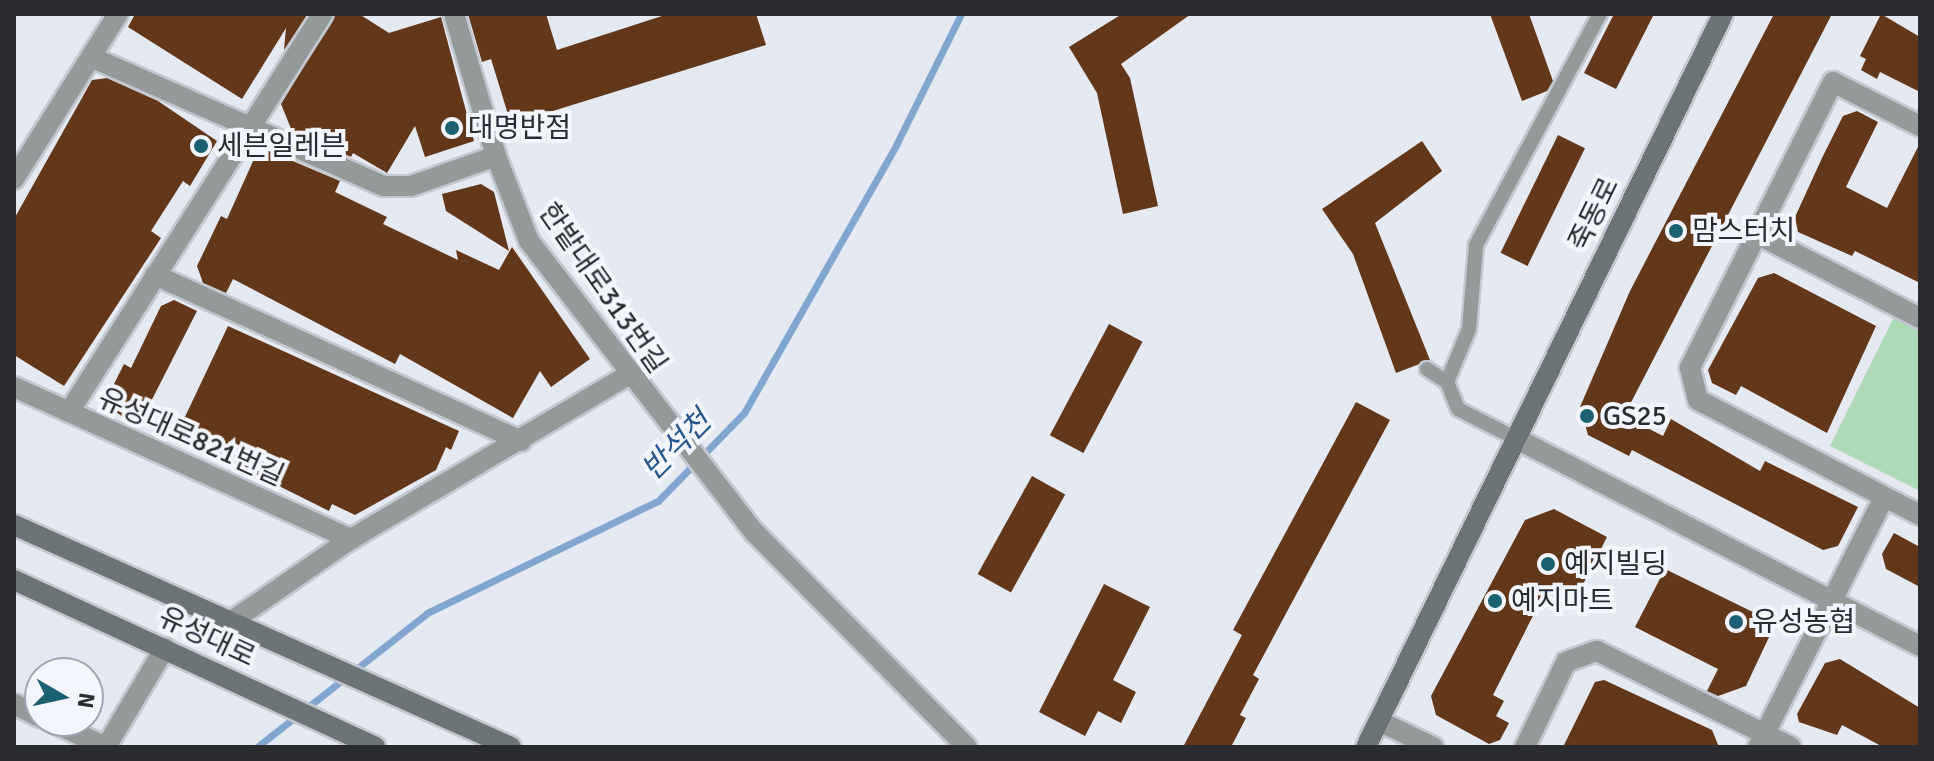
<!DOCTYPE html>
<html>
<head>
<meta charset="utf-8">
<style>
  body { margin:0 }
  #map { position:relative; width:1934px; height:761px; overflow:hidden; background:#e5e9f2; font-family:Signika,"Noto Sans KR",sans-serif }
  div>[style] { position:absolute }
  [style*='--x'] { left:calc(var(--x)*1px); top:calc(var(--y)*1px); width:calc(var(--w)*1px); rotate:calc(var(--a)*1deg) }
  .green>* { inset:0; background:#afdab8 }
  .stream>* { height:7px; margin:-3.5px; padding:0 3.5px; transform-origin:3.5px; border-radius:3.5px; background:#83a6d1 }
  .building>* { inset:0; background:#62371a; transform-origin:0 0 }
  .roads { filter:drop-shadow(2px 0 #c3c7cf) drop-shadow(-2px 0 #c3c7cf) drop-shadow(0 2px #c3c7cf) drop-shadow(0 -2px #c3c7cf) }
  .lane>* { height:14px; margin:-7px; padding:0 7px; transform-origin:7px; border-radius:7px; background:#949a9a }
  .street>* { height:20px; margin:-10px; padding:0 10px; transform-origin:10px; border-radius:10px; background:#949a9a }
  .secondary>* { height:20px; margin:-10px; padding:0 10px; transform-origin:10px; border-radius:10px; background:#6c7475 }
  .dots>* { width:22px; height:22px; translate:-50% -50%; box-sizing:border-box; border:4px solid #f3f6fe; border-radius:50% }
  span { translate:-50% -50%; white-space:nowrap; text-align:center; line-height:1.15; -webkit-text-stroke:8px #f3f6fe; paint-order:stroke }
  .poi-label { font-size:28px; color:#292b2e }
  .left { translate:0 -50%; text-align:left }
  .street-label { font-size:28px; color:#292b2e }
  .water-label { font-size:30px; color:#27568d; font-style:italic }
  .frame { position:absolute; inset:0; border:16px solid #292b2e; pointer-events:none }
  .north { position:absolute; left:24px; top:657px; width:80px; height:80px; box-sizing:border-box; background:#f3f6fe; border:2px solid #a2a5ab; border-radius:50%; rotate:99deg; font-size:22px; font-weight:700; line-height:32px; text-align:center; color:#292b2e }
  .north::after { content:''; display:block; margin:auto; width:28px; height:36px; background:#1b6172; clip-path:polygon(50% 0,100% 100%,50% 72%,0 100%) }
</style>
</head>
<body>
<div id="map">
  <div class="green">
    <i style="clip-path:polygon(1894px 317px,1920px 330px,1920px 491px,1830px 446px)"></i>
  </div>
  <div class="stream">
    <i style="--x:257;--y:747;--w:216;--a:-38.2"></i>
    <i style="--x:427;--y:613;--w:257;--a:-25.9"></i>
    <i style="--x:658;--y:501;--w:123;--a:-45.7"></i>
    <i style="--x:744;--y:413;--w:308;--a:-60.4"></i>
    <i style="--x:896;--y:145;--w:146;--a:-63.6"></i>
  </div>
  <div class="building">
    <i style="clip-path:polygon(135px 14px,308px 14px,284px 50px,286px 28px,242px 99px,128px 27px)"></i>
    <i style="clip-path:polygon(336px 14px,359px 14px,389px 33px,441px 17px,474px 141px,425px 157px,415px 126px,387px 173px,353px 153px,351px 157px,292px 131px,281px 104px)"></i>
    <i style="clip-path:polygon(468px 14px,546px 14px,557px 50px,668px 14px,756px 14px,766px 45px,511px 124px,491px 59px,482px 62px)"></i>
    <i style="clip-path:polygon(1122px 14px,1191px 14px,1121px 64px,1130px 78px,1158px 206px,1123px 214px,1097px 93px,1069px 47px)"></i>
    <i style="clip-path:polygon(1490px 14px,1529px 14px,1553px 81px,1547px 91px,1522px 101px)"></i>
    <i style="clip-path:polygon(1614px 14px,1654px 14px,1616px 89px,1584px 73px)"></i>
    <i style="clip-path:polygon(1774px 14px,1832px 14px,1624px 416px,1663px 436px,1671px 419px,1760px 471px,1765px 461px,1858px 507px,1838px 546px,1823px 550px,1632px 450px,1629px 456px,1588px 435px,1580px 407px,1630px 291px)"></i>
    <i style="clip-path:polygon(1881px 14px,1920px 37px,1920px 92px,1880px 72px,1877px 79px,1861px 70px,1866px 59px,1860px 56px)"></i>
    <i style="clip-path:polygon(107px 78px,158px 101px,217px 141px,190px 186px,183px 181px,151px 231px,161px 238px,64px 386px,14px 355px,14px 219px,92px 80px)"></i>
    <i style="clip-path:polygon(1857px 111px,1878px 122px,1846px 187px,1887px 208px,1920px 143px,1920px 283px,1855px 251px,1852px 256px,1798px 232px,1795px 217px,1822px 158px,1843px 116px)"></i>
    <i style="left:1558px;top:135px;width:30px;height:131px;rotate:26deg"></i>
    <i style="clip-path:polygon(1422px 141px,1442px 171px,1375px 223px,1430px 360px,1396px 373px,1353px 254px,1322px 209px)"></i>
    <i style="clip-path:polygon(269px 151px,340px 181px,335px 192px,387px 217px,383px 224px,458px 260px,456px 250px,499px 270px,512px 247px,590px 359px,551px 387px,540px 371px,513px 418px,400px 354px,395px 364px,233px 279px,226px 293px,203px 283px,197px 266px,221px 216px,227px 219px,254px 159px)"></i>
    <i style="clip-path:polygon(481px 184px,494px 192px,509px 251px,446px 211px,442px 194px)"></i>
    <i style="clip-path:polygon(1774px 273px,1876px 326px,1827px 433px,1741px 386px,1736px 395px,1712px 383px,1708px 370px,1758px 278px)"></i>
    <i style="clip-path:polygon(174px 300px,197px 311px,138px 427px,104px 404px,124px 364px,131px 368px,161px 306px)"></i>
    <i style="left:1109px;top:324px;width:38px;height:126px;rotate:28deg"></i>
    <i style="clip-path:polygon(228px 326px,459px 431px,451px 450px,446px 447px,436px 470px,355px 515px,332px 504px,329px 511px,217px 455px,224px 441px,183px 421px)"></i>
    <i style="clip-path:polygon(1356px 402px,1390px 420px,1253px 675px,1259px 679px,1240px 715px,1246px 718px,1231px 747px,1183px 747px,1242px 635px,1233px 630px)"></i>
    <i style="left:1032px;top:476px;width:38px;height:112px;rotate:29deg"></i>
    <i style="clip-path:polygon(1554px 509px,1607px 537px,1572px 606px,1545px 592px,1493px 695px,1504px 701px,1496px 716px,1509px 723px,1500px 740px,1489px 744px,1436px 715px,1431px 696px,1525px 520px)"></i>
    <i style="clip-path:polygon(1894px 533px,1920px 547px,1920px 587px,1886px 569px,1882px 554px)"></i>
    <i style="clip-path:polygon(1665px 569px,1761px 616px,1770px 635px,1746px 686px,1718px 696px,1707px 691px,1718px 669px,1635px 627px)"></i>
    <i style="clip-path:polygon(1104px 584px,1150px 607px,1113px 680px,1136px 692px,1121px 723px,1098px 711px,1085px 736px,1039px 712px)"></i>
    <i style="clip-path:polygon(1840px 659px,1920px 708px,1920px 747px,1883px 747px,1842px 725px,1837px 735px,1799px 722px,1797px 714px,1825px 663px)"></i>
    <i style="clip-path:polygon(1604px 680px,1712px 730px,1719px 747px,1563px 747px,1595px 682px)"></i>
  </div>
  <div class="roads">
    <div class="lane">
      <i style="--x:1427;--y:369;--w:24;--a:33"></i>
      <i style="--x:1515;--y:438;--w:64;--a:-153"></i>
      <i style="--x:1458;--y:409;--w:29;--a:-112"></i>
      <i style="--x:1447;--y:382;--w:57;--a:-67.5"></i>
      <i style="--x:1469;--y:329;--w:84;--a:-85.2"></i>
      <i style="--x:1476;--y:245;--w:262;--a:-61.8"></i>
    </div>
    <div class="street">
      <i style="--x:454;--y:14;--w:148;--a:73.5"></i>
      <i style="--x:496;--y:156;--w:91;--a:68.8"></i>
      <i style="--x:529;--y:241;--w:369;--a:52.3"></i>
      <i style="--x:755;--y:533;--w:301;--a:45.3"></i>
      <i style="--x:91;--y:57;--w:320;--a:23.8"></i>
      <i style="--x:384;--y:186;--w:27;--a:0"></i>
      <i style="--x:411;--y:186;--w:90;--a:-19.4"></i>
      <i style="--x:1920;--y:126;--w:97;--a:-153.2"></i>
      <i style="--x:1833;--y:82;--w:320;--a:116.6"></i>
      <i style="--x:1690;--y:368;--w:33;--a:76"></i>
      <i style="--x:1698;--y:400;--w:250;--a:27.4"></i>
      <i style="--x:14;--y:179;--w:195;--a:-57.8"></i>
      <i style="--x:1757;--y:234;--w:183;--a:27.3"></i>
      <i style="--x:155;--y:275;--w:402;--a:24.4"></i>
      <i style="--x:14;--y:387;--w:370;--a:24.3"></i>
      <i style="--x:69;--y:412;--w:472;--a:-57.5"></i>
      <i style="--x:1515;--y:438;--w:455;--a:27.2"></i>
      <i style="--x:232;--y:621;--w:145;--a:-34.6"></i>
      <i style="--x:351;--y:539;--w:322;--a:-30.6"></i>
      <i style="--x:14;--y:704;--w:29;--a:27"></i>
      <i style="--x:50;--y:721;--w:62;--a:24.9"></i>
      <i style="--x:1379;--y:721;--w:60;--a:25.7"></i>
      <i style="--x:106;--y:747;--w:115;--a:-59.2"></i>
      <i style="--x:1525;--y:747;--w:94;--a:-64.2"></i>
      <i style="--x:1566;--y:662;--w:33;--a:-20"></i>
      <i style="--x:1597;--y:651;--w:216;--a:26.3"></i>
      <i style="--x:1758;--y:747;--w:279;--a:-63.2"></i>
    </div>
    <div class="secondary">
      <i style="--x:14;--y:525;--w:544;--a:24.07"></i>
      <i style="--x:14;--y:580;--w:398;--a:24.8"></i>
      <i style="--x:1366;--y:747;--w:815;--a:-64.03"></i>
    </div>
  </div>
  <div class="dots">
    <i style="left:452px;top:128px;background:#1b6172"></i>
    <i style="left:201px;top:146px;background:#1b6172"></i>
    <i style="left:1676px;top:231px;background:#1b6172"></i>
    <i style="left:1587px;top:416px;background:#1b6172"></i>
    <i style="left:1548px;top:564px;background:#1b6172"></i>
    <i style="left:1495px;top:601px;background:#1b6172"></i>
    <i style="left:1736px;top:622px;background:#1b6172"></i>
  </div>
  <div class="poi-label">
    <span class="left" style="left:468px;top:128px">대명반점</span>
    <span class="left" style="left:217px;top:146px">세븐일레븐</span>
    <span class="left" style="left:1692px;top:231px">맘스터치</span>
    <span class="left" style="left:1603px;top:416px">GS25</span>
    <span class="left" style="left:1564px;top:564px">예지빌딩</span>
    <span class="left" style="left:1511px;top:601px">예지마트</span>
    <span class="left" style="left:1752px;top:622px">유성농협</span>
  </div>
  <div class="street-label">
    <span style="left:1594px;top:214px;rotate:-64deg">죽동로</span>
    <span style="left:603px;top:288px;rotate:55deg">한밭대로313번길</span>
    <span style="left:191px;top:437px;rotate:24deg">유성대로821번길</span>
    <span style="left:207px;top:637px;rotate:25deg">유성대로</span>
  </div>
  <div class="water-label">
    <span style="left:677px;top:446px;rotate:-45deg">반석천</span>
  </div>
  <div class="frame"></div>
  <div class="north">N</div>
</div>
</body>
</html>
